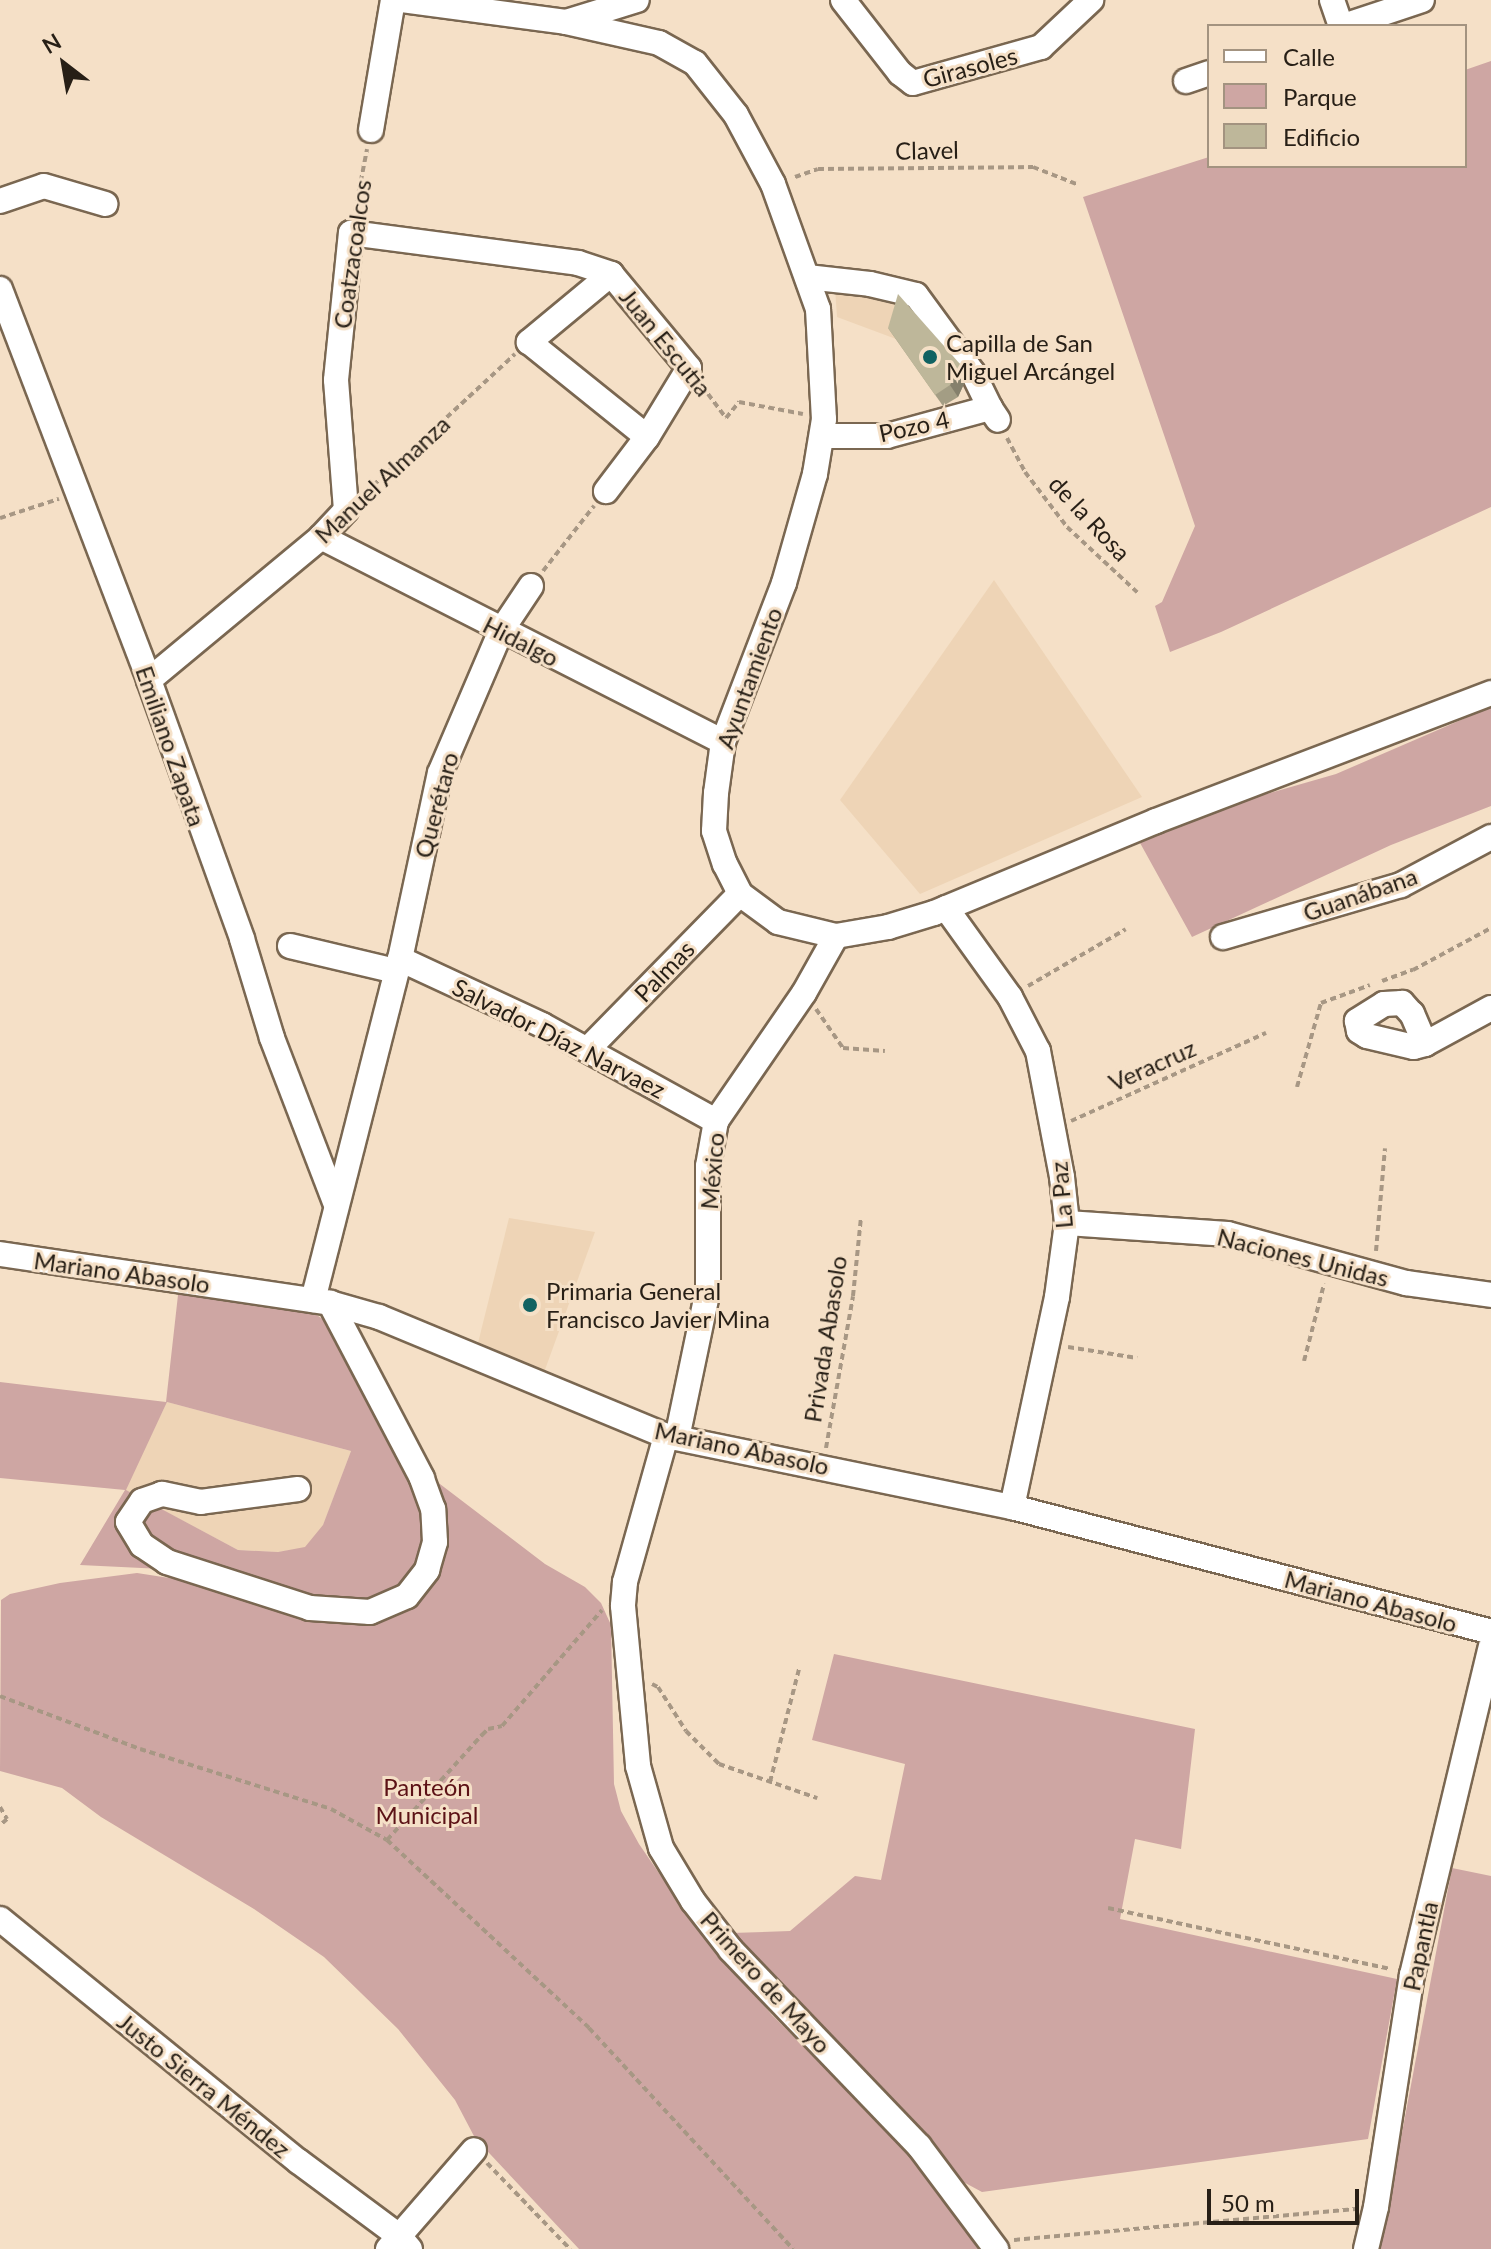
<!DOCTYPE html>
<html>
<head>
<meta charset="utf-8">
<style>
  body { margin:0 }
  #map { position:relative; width:1491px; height:2249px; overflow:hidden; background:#f5e0c7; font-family:Lato,sans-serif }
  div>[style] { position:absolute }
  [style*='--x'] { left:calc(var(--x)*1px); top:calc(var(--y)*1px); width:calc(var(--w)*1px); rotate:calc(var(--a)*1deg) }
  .built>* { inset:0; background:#eed4b6 }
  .green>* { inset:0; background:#cea6a3 }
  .path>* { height:4px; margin-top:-2px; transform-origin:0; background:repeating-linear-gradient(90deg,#a79784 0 6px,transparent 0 10px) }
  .roads { filter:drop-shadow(2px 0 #7a6751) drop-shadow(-2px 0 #7a6751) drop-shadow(0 2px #7a6751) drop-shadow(0 -2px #7a6751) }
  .minor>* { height:24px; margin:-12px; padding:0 12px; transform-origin:12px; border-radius:12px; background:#fff }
  .wall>* { inset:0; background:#a39d84 }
  .shaded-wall>* { inset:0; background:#85806c }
  .building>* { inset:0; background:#beb79a }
  .dots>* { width:22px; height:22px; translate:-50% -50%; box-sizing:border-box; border:4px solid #f5e0c7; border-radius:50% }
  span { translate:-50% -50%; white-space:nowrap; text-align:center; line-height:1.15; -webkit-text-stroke:6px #f5e0c7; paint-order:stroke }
  .street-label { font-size:24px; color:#271f16 }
  .poi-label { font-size:24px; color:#271f16 }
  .left { translate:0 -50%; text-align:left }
  .park-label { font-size:24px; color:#5c1216 }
  .legend { position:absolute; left:1207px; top:24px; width:260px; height:144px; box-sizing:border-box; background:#f5e0c7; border:2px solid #a39380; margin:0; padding:10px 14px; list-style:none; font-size:24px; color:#271f16 }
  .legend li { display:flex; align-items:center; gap:16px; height:40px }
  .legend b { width:40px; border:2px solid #a39380 }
  .north { position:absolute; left:24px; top:24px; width:80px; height:80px; -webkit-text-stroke:6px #f5e0c7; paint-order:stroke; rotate:329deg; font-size:22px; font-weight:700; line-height:32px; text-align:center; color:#271f16 }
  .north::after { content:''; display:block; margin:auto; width:28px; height:36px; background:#271f16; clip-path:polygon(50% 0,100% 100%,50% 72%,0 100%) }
  .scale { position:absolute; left:1207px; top:2189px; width:152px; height:36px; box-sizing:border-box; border:4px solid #271f16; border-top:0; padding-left:10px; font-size:24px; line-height:28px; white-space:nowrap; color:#271f16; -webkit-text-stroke:6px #f5e0c7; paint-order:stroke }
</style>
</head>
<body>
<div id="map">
  <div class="built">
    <i style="clip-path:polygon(835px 288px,856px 289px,906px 305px,896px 339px,837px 317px)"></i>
    <i style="clip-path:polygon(994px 580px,1142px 797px,920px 894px,840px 800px)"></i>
    <i style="clip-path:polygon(509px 1218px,595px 1232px,542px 1378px,478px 1343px)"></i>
    <i style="clip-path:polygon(167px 1402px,351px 1451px,323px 1526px,305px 1548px,278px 1552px,238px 1550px,125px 1490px)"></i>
  </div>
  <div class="green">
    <i style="clip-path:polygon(1491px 61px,1491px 507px,1221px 632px,1170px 652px,1155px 606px,1162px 602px,1195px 526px,1083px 197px,1209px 157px,1209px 166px,1465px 166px,1465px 70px)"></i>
    <i style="clip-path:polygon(1491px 707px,1491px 806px,1391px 845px,1192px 937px,1134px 832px,1336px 774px)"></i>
    <i style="clip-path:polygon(evenodd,179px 1286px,302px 1305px,324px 1320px,418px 1497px,424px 1541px,419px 1569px,402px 1592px,336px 1609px,183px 1570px,80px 1565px,125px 1490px,0 1478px,0 1382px,166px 1402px,179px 1286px,167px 1402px,351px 1451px,323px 1525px,305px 1547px,278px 1552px,238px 1550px,126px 1490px,167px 1402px)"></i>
    <i style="clip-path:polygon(436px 1481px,545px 1564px,585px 1587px,601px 1603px,611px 1625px,614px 1784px,621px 1811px,639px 1844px,687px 1914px,772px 2015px,914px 2156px,978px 2249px,579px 2249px,475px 2138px,455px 2100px,398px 2029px,324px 1957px,254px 1909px,101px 1817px,62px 1788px,0 1771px,1px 1600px,10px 1594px,60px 1583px,137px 1573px,195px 1582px,314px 1617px,354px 1624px,381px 1620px,432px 1580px,444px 1560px,446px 1538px)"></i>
    <i style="clip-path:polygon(834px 1654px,1195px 1729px,1181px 1849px,1135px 1839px,1120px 1919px,1397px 1979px,1368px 2139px,982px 2192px,956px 2178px,731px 1933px,790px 1931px,855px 1876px,881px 1880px,905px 1764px,812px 1740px)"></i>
    <i style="clip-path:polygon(1452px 1868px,1491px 1876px,1491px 2249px,1380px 2249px)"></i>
  </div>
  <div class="path">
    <i style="--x:795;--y:177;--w:24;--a:-19"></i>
    <i style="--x:818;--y:169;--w:215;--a:-0.5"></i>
    <i style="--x:1033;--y:167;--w:49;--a:21.4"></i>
    <i style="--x:355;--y:211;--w:63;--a:-79"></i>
    <i style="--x:702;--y:386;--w:40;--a:53"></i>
    <i style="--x:726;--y:418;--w:21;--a:-51"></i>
    <i style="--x:739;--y:402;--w:65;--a:10.6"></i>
    <i style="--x:1007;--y:438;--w:38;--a:62"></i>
    <i style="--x:1025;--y:472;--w:69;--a:52.6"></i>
    <i style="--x:1067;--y:527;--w:96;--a:42.9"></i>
    <i style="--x:366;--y:492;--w:203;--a:-42.8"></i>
    <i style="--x:0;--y:518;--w:62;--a:-17.9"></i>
    <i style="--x:543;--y:571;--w:83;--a:-51.9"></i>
    <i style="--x:1382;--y:981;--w:33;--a:-20"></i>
    <i style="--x:1413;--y:970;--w:89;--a:-28.3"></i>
    <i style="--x:1028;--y:986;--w:113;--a:-30.2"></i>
    <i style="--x:816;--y:1009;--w:47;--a:55.3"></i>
    <i style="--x:843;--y:1048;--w:42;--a:4.1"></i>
    <i style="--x:1297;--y:1087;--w:87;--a:-74.1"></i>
    <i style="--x:1321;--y:1003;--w:52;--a:-20.2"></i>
    <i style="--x:1071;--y:1121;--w:214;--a:-24.3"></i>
    <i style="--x:1376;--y:1251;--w:103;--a:-85"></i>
    <i style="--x:1068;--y:1347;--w:70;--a:9.1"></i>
    <i style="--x:1304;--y:1361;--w:80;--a:-75.4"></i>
    <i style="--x:826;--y:1448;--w:154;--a:-79.9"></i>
    <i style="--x:853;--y:1296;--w:79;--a:-84.2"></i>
    <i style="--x:652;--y:1684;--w:7;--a:27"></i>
    <i style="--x:658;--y:1687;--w:52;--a:57.5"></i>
    <i style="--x:686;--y:1731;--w:47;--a:45"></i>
    <i style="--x:719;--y:1764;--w:104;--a:19.1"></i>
    <i style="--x:0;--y:1696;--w:150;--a:20.7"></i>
    <i style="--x:140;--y:1749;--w:200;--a:17.4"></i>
    <i style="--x:331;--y:1809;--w:64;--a:29"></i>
    <i style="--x:387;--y:1840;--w:276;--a:42.9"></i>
    <i style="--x:589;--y:2028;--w:301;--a:47.3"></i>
    <i style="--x:770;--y:1782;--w:117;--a:-75.6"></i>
    <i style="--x:0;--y:1807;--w:14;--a:60"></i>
    <i style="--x:7;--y:1819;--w:9;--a:139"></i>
    <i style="--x:387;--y:1840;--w:142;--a:-47.9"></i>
    <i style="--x:482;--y:1735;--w:8;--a:-45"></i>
    <i style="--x:488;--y:1729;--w:14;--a:-12"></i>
    <i style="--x:502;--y:1726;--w:153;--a:-49.2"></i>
    <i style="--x:1108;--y:1908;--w:289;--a:12.2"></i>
    <i style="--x:487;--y:2163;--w:120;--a:46"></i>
    <i style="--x:1014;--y:2240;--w:343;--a:-5.2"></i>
  </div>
  <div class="roads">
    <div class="minor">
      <i style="--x:402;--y:0;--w:165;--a:7.6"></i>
      <i style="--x:566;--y:22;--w:74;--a:-17.2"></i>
      <i style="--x:843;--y:0;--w:93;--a:52"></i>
      <i style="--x:900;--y:73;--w:16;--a:38"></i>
      <i style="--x:913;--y:83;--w:133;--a:-15.7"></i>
      <i style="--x:1041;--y:47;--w:69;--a:-43.2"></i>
      <i style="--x:1332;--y:0;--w:28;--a:71"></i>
      <i style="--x:566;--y:22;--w:95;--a:12.7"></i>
      <i style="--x:659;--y:43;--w:41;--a:29.1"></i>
      <i style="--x:695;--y:63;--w:66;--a:51.7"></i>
      <i style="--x:736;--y:115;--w:78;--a:61.8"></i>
      <i style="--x:773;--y:184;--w:133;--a:70.2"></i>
      <i style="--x:818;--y:309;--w:110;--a:86.9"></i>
      <i style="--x:824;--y:419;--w:56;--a:99.3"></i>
      <i style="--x:815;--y:474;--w:113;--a:105.9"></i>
      <i style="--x:784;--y:583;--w:170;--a:111"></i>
      <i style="--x:723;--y:742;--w:51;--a:97.8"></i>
      <i style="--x:716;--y:793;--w:38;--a:93"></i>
      <i style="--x:714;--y:831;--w:35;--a:72"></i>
      <i style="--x:725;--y:864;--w:34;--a:63"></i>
      <i style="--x:740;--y:894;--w:47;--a:36.4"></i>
      <i style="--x:778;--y:922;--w:60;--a:13.6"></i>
      <i style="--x:836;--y:936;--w:53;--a:-9.8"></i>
      <i style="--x:888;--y:927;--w:48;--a:-16.9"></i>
      <i style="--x:934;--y:913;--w:240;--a:-22.5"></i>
      <i style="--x:1156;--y:821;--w:359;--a:-20.9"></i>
      <i style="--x:1344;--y:26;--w:82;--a:-18.4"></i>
      <i style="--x:1186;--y:81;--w:24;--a:-19"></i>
      <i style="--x:371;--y:130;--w:132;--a:-80.4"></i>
      <i style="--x:0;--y:201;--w:46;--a:-18.8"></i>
      <i style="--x:44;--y:186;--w:64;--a:16.4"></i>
      <i style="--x:611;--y:274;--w:107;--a:140.3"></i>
      <i style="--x:529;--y:342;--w:151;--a:38.8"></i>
      <i style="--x:807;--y:277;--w:63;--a:6.3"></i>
      <i style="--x:870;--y:284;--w:47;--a:13.4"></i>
      <i style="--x:916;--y:295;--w:97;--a:53.8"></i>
      <i style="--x:973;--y:373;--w:39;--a:64"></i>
      <i style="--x:0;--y:289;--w:418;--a:69.1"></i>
      <i style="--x:149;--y:680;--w:275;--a:70.2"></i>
      <i style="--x:242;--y:939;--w:103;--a:73.1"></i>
      <i style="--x:272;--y:1038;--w:179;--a:69"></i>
      <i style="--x:822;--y:436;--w:65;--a:0"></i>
      <i style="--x:887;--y:436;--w:107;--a:-15.2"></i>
      <i style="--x:990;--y:408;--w:14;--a:56"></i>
      <i style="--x:321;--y:537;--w:451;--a:27"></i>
      <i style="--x:149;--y:680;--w:224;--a:-39.7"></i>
      <i style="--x:321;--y:537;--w:37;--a:-47"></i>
      <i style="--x:346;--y:510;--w:130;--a:-94.4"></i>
      <i style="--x:336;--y:380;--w:148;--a:-84.2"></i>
      <i style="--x:351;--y:233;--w:229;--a:7.5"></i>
      <i style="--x:578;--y:263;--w:35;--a:18"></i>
      <i style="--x:611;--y:274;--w:122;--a:50.3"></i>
      <i style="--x:689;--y:368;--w:81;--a:121.3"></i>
      <i style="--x:647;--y:437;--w:68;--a:127.2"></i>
      <i style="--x:946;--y:908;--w:110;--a:54.3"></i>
      <i style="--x:1010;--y:997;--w:61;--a:62.6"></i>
      <i style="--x:1038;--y:1051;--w:128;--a:79.2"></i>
      <i style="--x:1062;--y:1177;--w:46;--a:83.8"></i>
      <i style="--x:1067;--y:1223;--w:75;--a:97.7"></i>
      <i style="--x:1057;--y:1297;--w:215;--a:102.1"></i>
      <i style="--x:1223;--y:937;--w:185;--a:-16.3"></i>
      <i style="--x:1401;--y:885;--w:102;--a:-28.1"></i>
      <i style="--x:290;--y:946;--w:109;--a:13.3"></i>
      <i style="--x:400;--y:959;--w:157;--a:24.9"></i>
      <i style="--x:542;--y:1025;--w:199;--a:28.9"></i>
      <i style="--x:1425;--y:1044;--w:33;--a:-113"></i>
      <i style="--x:1412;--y:1014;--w:15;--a:-132"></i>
      <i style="--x:1402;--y:1003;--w:18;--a:177"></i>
      <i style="--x:1384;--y:1004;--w:32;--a:148"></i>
      <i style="--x:1357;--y:1021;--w:10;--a:79"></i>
      <i style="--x:1359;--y:1031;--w:9;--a:32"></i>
      <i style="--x:1367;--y:1036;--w:48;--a:13.2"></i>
      <i style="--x:1414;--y:1047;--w:11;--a:-15"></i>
      <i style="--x:1425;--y:1044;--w:75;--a:-28.6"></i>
      <i style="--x:588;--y:1049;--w:217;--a:-45.6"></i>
      <i style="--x:1067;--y:1223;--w:161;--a:3.9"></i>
      <i style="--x:1228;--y:1234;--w:185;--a:15.4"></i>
      <i style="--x:1406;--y:1283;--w:86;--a:8"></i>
      <i style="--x:0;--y:1254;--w:334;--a:8.4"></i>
      <i style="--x:330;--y:1303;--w:51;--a:15.9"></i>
      <i style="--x:379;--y:1317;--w:311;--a:22.5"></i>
      <i style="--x:666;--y:1436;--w:353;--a:11.6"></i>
      <i style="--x:1012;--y:1507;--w:495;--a:14.6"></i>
      <i style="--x:313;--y:1300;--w:352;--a:-75.7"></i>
      <i style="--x:400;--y:959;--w:190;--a:-77.9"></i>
      <i style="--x:440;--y:773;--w:155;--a:-66.8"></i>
      <i style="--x:501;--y:631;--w:54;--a:-56.3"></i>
      <i style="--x:666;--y:1436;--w:152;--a:105.7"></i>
      <i style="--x:625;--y:1582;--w:24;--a:95"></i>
      <i style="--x:623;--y:1606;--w:161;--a:84.6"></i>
      <i style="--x:638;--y:1766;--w:85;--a:74.3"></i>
      <i style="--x:661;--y:1848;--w:62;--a:58.9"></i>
      <i style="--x:693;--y:1901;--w:62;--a:52.2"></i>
      <i style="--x:731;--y:1950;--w:272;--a:46.2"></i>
      <i style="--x:919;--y:2146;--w:129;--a:53.2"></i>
      <i style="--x:677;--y:1438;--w:151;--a:-78.2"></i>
      <i style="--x:708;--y:1290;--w:124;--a:-90"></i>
      <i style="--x:708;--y:1166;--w:46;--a:-79.9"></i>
      <i style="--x:716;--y:1121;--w:155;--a:-55.5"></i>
      <i style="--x:804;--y:993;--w:65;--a:-60.7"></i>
      <i style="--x:298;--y:1489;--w:98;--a:172.4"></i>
      <i style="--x:201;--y:1502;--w:40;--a:-168"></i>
      <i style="--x:162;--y:1494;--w:21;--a:161"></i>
      <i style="--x:142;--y:1501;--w:25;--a:124"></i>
      <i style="--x:128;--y:1522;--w:27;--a:59"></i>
      <i style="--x:142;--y:1545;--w:30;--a:34"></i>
      <i style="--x:167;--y:1562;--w:150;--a:17.8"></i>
      <i style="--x:310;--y:1608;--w:60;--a:3.8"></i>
      <i style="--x:370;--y:1612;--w:40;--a:-23.4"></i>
      <i style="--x:407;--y:1596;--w:33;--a:-52"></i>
      <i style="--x:427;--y:1570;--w:29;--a:-74"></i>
      <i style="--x:435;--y:1542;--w:33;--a:-93"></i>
      <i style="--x:433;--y:1509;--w:33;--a:-110"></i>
      <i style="--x:422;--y:1478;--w:198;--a:-117.7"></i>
      <i style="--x:0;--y:1919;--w:384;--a:39.1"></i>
      <i style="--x:298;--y:2161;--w:126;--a:36.6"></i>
      <i style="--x:399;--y:2236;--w:17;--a:50"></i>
      <i style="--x:388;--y:2249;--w:131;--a:-49"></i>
      <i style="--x:1366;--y:2249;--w:43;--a:-76.6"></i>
      <i style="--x:1376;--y:2207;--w:235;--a:-81.2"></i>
      <i style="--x:1412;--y:1975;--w:338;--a:-76.5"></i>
    </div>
  </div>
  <div class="wall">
    <i style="clip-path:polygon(888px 328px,960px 364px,968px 375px,958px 397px,943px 406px)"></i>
  </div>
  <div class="shaded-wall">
    <i style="clip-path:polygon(960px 364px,968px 375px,958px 397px,950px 385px)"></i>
  </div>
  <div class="building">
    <i style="clip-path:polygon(898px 294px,960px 364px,950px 385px,935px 395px,888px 328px)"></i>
  </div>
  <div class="dots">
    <i style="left:930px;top:357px;background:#116262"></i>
    <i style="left:530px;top:1305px;background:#116262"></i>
  </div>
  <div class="street-label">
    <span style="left:970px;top:67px;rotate:-15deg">Girasoles</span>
    <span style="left:927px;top:150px;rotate:-1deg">Clavel</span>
    <span style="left:352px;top:254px;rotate:-82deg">Coatzacoalcos</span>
    <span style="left:666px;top:342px;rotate:51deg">Juan Escutia</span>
    <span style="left:914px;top:426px;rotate:-12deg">Pozo 4</span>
    <span style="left:382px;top:479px;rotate:-43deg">Manuel Almanza</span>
    <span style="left:1090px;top:518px;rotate:47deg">de la Rosa</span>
    <span style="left:521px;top:641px;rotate:27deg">Hidalgo</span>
    <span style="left:749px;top:678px;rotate:-70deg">Ayuntamiento</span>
    <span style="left:171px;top:746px;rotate:71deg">Emiliano Zapata</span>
    <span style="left:436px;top:805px;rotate:-75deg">Querétaro</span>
    <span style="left:1360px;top:894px;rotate:-19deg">Guanábana</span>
    <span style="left:664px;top:971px;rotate:-46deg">Palmas</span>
    <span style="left:559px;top:1038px;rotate:27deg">Salvador Díaz Narvaez</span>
    <span style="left:1152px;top:1065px;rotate:-24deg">Veracruz</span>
    <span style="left:712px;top:1171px;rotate:-85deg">México</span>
    <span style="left:1061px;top:1195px;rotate:-95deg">La Paz</span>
    <span style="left:1303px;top:1257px;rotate:14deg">Naciones Unidas</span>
    <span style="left:122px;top:1272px;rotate:8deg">Mariano Abasolo</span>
    <span style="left:825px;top:1339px;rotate:-81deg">Privada Abasolo</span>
    <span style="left:742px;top:1448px;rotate:12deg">Mariano Abasolo</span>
    <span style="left:1371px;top:1601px;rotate:15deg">Mariano Abasolo</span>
    <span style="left:1420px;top:1946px;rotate:-78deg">Papantla</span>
    <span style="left:766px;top:1982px;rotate:48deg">Primero de Mayo</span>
    <span style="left:204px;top:2085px;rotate:39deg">Justo Sierra Méndez</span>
  </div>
  <div class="poi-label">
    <span class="left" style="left:946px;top:357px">Capilla de San<br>Miguel Arcángel</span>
    <span class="left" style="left:546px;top:1305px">Primaria General<br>Francisco Javier Mina</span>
  </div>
  <div class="park-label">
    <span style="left:427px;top:1801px">Panteón<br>Municipal</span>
  </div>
  <ul class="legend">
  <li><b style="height:10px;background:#fff"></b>Calle</li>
  <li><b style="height:22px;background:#cea6a3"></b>Parque</li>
  <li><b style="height:22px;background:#beb79a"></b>Edificio</li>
  </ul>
  <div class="north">N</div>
  <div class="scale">50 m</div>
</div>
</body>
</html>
